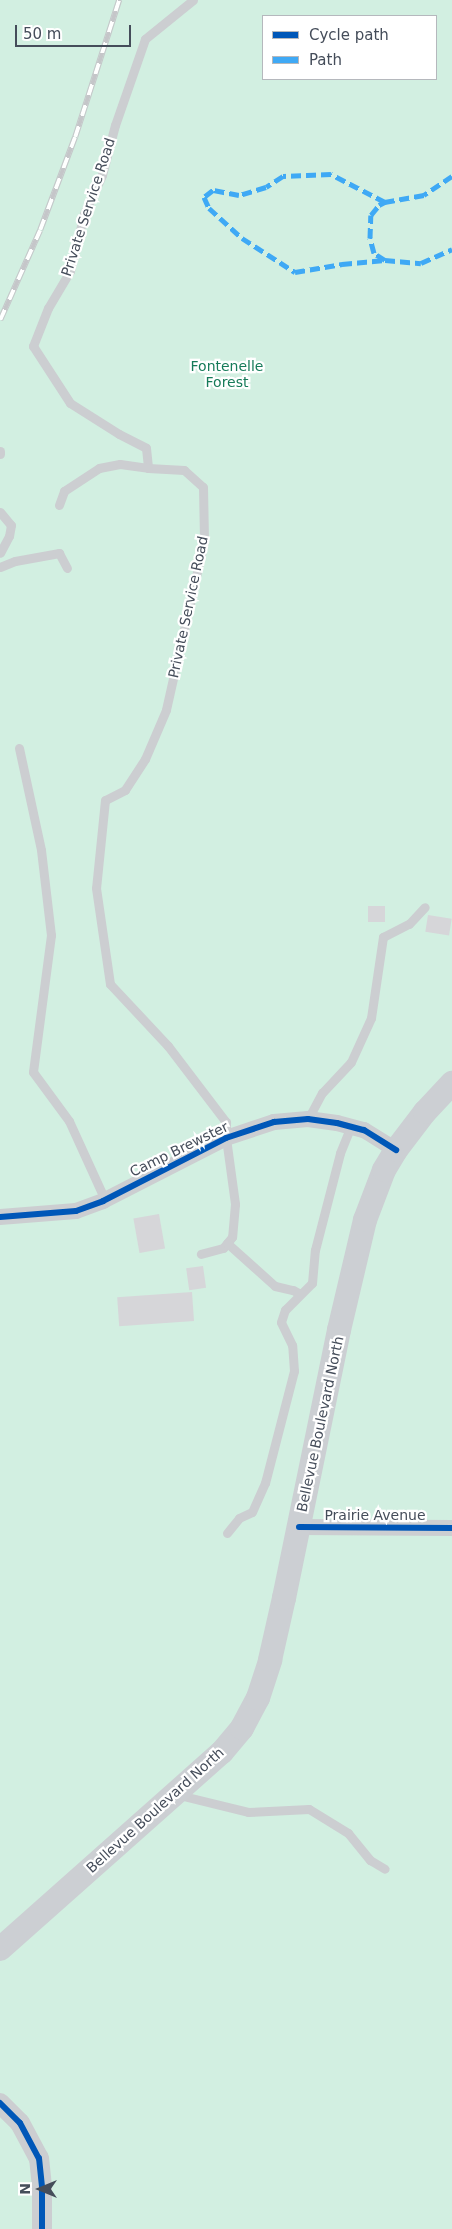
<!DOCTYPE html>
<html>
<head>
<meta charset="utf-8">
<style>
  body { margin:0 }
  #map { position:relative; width:452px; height:2229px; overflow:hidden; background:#efeeee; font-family:"DejaVu Sans",sans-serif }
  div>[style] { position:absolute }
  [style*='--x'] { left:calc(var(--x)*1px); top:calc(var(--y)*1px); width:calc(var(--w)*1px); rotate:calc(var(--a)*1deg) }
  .green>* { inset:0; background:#d2efe1 }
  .building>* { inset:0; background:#d6d6d9; transform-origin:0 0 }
  .service>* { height:9px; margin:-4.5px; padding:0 4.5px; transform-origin:4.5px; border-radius:4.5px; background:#ccced1 }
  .minor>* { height:16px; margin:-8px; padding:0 8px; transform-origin:8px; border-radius:8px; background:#ccced1 }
  .tertiary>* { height:20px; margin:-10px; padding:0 10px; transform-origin:10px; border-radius:10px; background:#ccced1 }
  .secondary>* { height:24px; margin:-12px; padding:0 12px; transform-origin:12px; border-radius:12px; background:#cccfd3 }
  .rail>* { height:5.5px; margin-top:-2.75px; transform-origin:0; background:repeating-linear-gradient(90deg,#fff 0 11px,#c5c6c9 0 22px); box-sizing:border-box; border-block:1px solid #c5c6c9 }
  .quiet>* { height:5px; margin-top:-2.5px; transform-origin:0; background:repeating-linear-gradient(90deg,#3fa9f5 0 10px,transparent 0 15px) }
  .cycleway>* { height:6px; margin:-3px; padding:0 3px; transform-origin:3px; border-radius:3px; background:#0057b8 }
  span { translate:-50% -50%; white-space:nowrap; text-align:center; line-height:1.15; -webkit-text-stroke:4.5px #fff; paint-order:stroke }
  .street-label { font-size:14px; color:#454d5a }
  .park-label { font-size:14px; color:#167b59 }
  .legend { position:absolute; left:262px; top:15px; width:175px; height:65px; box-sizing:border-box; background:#fff; border:1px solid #b5b8bd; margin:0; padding:6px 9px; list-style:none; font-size:15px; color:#454d5a }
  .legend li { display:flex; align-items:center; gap:10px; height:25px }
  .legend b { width:25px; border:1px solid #b5b8bd }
  .north { position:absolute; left:15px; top:2164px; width:50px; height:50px; -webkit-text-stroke:4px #fff; paint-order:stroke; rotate:270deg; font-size:14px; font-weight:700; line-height:20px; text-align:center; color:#454d5a }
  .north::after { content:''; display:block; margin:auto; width:18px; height:22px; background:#454d5a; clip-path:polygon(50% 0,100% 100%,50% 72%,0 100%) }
  .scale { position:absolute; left:15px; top:25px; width:116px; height:22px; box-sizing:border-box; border:2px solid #454d5a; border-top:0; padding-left:6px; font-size:15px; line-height:18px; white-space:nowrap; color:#454d5a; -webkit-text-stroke:4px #fff; paint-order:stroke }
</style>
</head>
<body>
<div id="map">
  <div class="green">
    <i style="clip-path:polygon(evenodd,0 0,452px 0,452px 2229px,0 2229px,0 0,263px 16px,436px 16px,436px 79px,263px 79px,263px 16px)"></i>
  </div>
  <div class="building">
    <i style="left:368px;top:906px;width:17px;height:16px"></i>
    <i style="left:428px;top:915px;width:24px;height:17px;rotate:9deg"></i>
    <i style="left:159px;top:1214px;width:35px;height:26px;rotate:80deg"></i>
    <i style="left:203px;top:1266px;width:22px;height:17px;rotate:82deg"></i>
    <i style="left:192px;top:1292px;width:29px;height:75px;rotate:86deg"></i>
  </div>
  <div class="service">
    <i style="--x:193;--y:0;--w:62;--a:140.9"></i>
    <i style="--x:145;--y:39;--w:91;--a:109.2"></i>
    <i style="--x:115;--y:125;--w:52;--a:104.6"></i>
    <i style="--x:102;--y:175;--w:43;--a:114.8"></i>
    <i style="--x:84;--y:214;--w:59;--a:103.8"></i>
    <i style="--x:70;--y:271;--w:43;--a:120.7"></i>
    <i style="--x:48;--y:308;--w:41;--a:111.5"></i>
    <i style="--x:33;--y:346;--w:68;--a:57"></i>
    <i style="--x:70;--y:403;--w:58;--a:32.3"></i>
    <i style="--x:119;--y:434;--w:30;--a:27"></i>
    <i style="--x:146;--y:448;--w:20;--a:84"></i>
    <i style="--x:148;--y:468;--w:36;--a:3"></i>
    <i style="--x:184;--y:470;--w:25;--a:42"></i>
    <i style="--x:203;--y:487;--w:54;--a:88.9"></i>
    <i style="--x:204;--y:541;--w:173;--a:102.7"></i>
    <i style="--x:166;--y:710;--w:53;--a:113.2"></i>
    <i style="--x:145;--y:759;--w:37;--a:123"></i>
    <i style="--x:125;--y:790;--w:22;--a:153"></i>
    <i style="--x:105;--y:800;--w:88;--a:95.8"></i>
    <i style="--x:96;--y:888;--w:97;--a:81.7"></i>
    <i style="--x:110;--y:984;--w:85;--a:46.9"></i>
    <i style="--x:168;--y:1046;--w:96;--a:52.7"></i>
    <i style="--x:226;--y:1122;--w:16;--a:90"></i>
    <i style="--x:226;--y:1138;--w:67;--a:82.2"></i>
    <i style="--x:235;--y:1204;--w:33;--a:95"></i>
    <i style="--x:232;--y:1237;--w:14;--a:129"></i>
    <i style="--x:223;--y:1248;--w:23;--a:165"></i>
    <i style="--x:0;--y:451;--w:3;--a:90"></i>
    <i style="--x:59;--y:505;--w:15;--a:-70"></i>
    <i style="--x:64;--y:491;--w:42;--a:-33.3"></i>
    <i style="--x:99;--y:468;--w:21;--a:-11"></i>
    <i style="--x:120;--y:464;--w:28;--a:8"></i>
    <i style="--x:0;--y:512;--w:17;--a:50"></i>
    <i style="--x:11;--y:525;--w:11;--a:100"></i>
    <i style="--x:9;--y:536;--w:19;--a:118"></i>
    <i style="--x:0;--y:567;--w:16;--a:-22"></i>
    <i style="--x:15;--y:561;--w:45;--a:-10.3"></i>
    <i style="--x:59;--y:553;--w:17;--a:62"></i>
    <i style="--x:19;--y:748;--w:104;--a:77.8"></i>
    <i style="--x:41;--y:850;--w:86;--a:83.3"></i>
    <i style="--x:51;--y:935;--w:138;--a:97.5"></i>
    <i style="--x:33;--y:1072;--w:61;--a:53.7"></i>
    <i style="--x:69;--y:1121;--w:87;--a:65.5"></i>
    <i style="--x:308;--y:1119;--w:30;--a:-62"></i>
    <i style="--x:322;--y:1093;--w:42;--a:-46.9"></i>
    <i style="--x:351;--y:1062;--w:48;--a:-65.6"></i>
    <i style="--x:371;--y:1018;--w:82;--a:-81.6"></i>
    <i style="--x:383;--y:937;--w:29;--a:-27"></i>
    <i style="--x:409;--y:924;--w:23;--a:-47"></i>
    <i style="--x:227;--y:1243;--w:64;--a:41.9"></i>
    <i style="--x:275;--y:1286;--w:18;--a:13"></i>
    <i style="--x:293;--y:1290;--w:8;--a:30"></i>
    <i style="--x:227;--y:1533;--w:19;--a:-51"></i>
    <i style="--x:239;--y:1518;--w:14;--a:-25"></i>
    <i style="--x:252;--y:1512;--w:32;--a:-66"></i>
    <i style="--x:265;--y:1483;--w:116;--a:-75.5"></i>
    <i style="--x:294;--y:1371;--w:26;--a:-94"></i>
    <i style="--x:292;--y:1345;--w:25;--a:-116"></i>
    <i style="--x:281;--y:1322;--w:13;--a:-72"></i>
    <i style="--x:285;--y:1310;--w:38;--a:-45"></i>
    <i style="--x:312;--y:1283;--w:33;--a:-85"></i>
    <i style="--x:315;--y:1250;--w:100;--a:-75.5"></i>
    <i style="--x:340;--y:1153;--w:29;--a:-68"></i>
    <i style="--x:179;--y:1795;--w:71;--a:13.8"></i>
    <i style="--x:248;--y:1812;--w:61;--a:-2.8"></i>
    <i style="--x:309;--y:1809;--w:46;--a:31.6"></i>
    <i style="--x:348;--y:1833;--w:35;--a:51"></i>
    <i style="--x:370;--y:1860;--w:17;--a:31"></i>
  </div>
  <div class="minor">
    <i style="--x:0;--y:1217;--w:76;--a:-4.5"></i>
    <i style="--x:76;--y:1211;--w:29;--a:-20"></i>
    <i style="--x:103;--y:1201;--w:138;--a:-27.1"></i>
    <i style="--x:226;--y:1138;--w:51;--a:-18.4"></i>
    <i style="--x:274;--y:1122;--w:34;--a:-5"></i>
    <i style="--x:308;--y:1119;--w:29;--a:8"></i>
    <i style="--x:337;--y:1123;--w:28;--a:15"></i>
    <i style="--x:364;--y:1130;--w:38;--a:32"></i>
    <i style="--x:299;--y:1527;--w:153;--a:0.4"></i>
  </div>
  <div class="tertiary">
    <i style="--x:0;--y:2103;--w:28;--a:45"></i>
    <i style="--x:20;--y:2123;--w:40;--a:62"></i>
    <i style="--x:39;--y:2158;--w:30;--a:84"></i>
    <i style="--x:42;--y:2188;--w:41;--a:90"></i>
  </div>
  <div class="secondary">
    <i style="--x:0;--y:1949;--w:297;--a:-41.6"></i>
    <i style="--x:222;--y:1752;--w:31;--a:-50"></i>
    <i style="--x:242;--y:1728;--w:34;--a:-62"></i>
    <i style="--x:258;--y:1698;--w:40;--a:-72"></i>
    <i style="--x:270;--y:1660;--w:64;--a:-77.3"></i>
    <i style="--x:284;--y:1598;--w:274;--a:-78.4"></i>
    <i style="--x:339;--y:1330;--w:113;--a:-76.7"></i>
    <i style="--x:365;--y:1220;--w:53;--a:-69.2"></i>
    <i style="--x:384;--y:1170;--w:23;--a:-59"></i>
    <i style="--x:396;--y:1150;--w:48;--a:-52.7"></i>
    <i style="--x:425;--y:1112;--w:40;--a:-47"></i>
  </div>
  <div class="rail">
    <i style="--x:0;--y:320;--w:98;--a:-66"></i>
    <i style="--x:40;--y:230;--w:99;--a:-69.4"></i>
    <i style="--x:75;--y:137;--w:144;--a:-72.2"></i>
  </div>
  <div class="quiet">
    <i style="--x:452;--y:176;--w:34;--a:146"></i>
    <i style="--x:424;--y:195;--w:40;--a:170"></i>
    <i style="--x:385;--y:202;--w:61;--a:-152.6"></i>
    <i style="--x:331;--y:174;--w:48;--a:177.6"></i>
    <i style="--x:283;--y:176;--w:20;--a:147"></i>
    <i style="--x:266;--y:187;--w:28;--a:163"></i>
    <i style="--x:239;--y:195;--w:26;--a:-169"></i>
    <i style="--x:213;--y:190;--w:11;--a:142"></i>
    <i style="--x:204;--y:197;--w:12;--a:66"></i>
    <i style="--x:209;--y:208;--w:45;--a:42.3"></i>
    <i style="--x:242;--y:238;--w:63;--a:32.7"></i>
    <i style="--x:295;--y:272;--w:48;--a:-9.7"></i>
    <i style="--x:342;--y:264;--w:43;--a:-5.3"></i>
    <i style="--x:385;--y:260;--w:36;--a:5"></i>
    <i style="--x:421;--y:263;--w:34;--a:-24"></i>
    <i style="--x:385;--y:260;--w:13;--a:-148"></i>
    <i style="--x:374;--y:253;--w:16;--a:-105"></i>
    <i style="--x:370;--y:238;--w:23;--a:-88"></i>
    <i style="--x:371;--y:215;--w:13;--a:-51"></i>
    <i style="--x:379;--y:205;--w:7;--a:-27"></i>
  </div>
  <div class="cycleway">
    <i style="--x:0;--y:1217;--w:76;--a:-4.5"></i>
    <i style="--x:76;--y:1211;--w:29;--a:-20"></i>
    <i style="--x:103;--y:1201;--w:138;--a:-27.1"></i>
    <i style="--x:226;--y:1138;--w:51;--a:-18.4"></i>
    <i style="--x:274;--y:1122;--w:34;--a:-5"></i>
    <i style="--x:308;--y:1119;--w:29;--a:8"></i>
    <i style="--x:337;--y:1123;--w:28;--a:15"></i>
    <i style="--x:364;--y:1130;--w:38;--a:32"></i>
    <i style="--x:299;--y:1527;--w:153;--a:0.4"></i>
    <i style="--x:0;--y:2103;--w:28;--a:45"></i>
    <i style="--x:20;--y:2123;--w:40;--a:62"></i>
    <i style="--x:39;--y:2158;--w:30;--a:84"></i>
    <i style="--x:42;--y:2188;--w:41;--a:90"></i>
  </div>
  <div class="street-label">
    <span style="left:88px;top:207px;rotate:-72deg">Private Service Road</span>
    <span style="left:188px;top:607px;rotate:-78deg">Private Service Road</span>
    <span style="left:179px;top:1149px;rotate:-26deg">Camp Brewster</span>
    <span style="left:320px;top:1424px;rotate:-78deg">Bellevue Boulevard North</span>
    <span style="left:375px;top:1515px">Prairie Avenue</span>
    <span style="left:155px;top:1810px;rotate:-42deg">Bellevue Boulevard North</span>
  </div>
  <div class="park-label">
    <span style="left:227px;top:374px">Fontenelle<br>Forest</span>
  </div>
  <ul class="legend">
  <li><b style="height:6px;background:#0057b8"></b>Cycle path</li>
  <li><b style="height:6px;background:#3fa9f5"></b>Path</li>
  </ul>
  <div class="north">N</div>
  <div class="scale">50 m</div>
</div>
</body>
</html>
